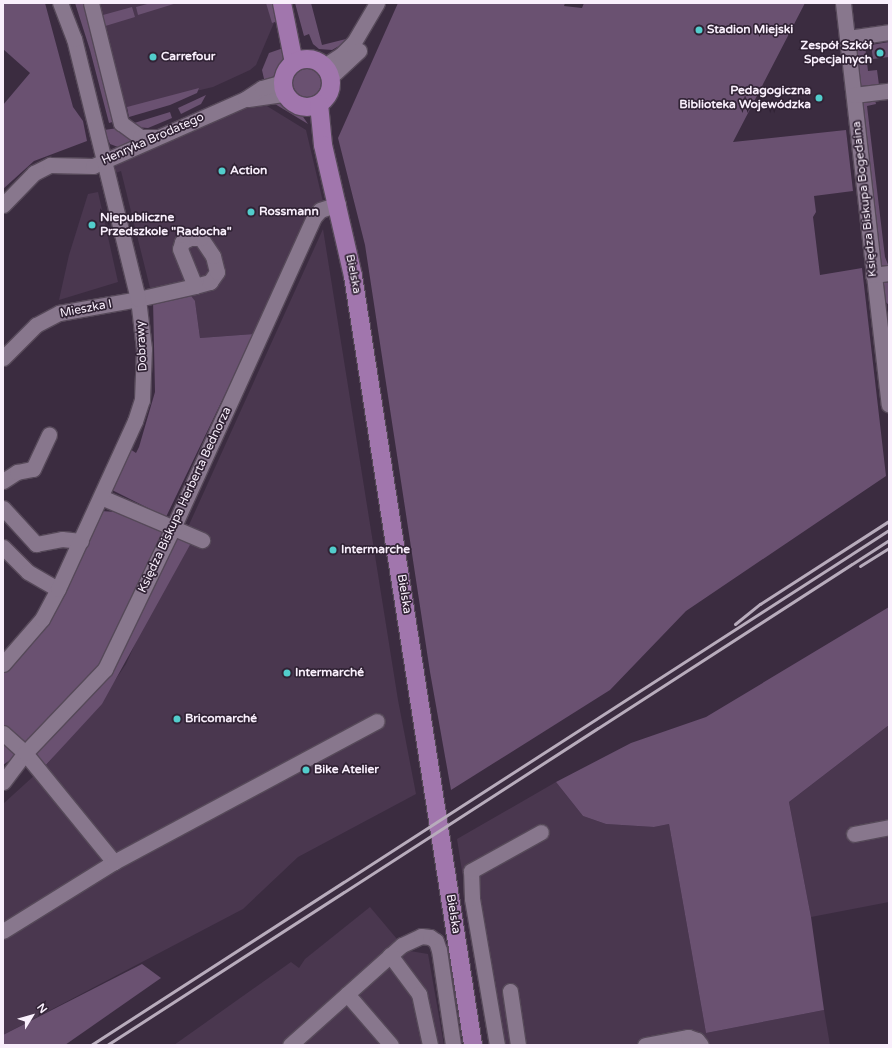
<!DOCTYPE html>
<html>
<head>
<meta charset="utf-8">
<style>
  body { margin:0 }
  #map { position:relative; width:892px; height:1048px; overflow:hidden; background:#3b2c40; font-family:"Varela Round",sans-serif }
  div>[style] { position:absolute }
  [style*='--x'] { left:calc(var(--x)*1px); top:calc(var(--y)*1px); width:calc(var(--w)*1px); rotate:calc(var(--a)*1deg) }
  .built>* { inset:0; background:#4a374f }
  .green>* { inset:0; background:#6a5171 }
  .round { border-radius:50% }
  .roads { filter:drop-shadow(1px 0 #564959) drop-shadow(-1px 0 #564959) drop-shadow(0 1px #564959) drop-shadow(0 -1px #564959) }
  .minor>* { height:15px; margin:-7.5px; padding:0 7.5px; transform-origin:7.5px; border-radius:7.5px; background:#88778d }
  .major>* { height:18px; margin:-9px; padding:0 9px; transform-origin:9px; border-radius:9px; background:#a176ad }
  .major>.ring { margin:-9px; padding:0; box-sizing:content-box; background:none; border:18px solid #a176ad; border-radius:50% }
  .rail>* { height:3px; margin:-1.5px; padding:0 1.5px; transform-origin:1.5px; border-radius:1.5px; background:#b8acbc }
  .dots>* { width:11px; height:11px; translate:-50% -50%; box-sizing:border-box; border:2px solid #312335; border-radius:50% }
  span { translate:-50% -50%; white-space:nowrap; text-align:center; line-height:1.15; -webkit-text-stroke:3.5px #312335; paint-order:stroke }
  .poi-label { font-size:12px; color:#f9effc; font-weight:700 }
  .left { translate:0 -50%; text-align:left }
  .right { translate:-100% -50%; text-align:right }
  .street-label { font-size:12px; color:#f9effc }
  .frame { position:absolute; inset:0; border:4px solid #f9effc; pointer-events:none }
  .north { position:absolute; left:12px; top:996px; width:40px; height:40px; -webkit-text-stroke:3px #312335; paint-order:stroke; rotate:53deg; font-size:11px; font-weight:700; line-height:16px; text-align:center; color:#f9effc }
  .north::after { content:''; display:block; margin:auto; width:14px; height:18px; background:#f9effc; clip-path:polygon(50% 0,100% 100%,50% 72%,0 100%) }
</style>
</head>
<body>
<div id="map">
  <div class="built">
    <i style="clip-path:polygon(92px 3px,273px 3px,276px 18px,256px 65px,250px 70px,213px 87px,121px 109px)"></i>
    <i style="clip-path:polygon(262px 103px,306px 130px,323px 202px,254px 334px,200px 338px,195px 301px,153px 300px,121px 171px,113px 174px,114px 168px,118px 162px,225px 114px)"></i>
    <i style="clip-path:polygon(98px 192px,118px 282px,59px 300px,69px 255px,88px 194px)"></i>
    <i style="clip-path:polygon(323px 229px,398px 700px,416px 794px,298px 857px,243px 909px,3px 1035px,3px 804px,48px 763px,101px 701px,126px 664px)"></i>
    <i style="clip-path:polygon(889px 725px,889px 902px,811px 917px,789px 802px)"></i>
    <i style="clip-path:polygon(556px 782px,583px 816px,606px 824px,654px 827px,669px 824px,706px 1033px,824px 1010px,830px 1045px,489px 1045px,457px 839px)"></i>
    <i style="clip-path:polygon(370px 907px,402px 945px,410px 951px,428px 954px,444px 1045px,174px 1045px,291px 962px,299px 968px,305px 959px)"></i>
  </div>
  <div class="green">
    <i style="clip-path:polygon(4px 3px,45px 3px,73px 107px,83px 121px,87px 141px,34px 161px,3px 189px,3px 105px,30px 73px,3px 49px)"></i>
    <i style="clip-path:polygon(75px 3px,85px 3px,116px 121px,109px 123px,90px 50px)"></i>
    <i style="clip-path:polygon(96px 3px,100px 3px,103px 15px,132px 7px,135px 17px,102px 27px)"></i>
    <i style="clip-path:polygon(151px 3px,177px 3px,138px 15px,136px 7px)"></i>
    <i style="clip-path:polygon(266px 3px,273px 3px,277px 18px,275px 22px,272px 23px)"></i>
    <i style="clip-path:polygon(295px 3px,311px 3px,322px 45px,354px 37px,342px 49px,339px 46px,332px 50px,319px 49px,313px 44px,309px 34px,304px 36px)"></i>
    <i style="clip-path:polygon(398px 3px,565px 3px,564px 6px,582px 8px,584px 3px,805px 3px,733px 142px,846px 130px,853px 191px,814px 196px,816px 212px,813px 217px,820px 275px,862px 268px,886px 476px,686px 611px,610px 690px,451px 790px,430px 672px,365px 245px,338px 138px)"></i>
    <i style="clip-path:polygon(889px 42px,889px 57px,873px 59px,871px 45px)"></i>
    <i style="clip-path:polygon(289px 46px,287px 61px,275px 78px,265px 83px,262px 70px,269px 53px)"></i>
    <i style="clip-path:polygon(865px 46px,868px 71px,877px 70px,879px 85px,859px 86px,855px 47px)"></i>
    <i class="round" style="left:293px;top:69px;width:28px;height:28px"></i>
    <i style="clip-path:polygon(199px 88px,197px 93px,170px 105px,129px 117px,127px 107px)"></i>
    <i style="clip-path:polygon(206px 95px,201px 104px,181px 114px,178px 108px)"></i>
    <i style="clip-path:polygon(279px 100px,299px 111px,308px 124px,270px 101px)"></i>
    <i style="clip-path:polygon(875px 100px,876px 104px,867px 106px,885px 257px,889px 267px,880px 265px,861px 101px)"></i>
    <i style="clip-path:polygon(170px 112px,172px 118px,148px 128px,136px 127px,131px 124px)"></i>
    <i style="clip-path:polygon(118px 128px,126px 137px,134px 140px,118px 147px,110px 144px,104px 130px)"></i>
    <i style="clip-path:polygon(885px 280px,889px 280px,889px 305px,883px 300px,881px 285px)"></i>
    <i style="clip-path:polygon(184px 295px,191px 296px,195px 301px,200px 338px,254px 334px,166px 517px,112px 490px,130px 449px,136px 453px,139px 447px,155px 392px,153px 300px)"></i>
    <i style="clip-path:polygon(101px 511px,116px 512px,191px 543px,102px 704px,44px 767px,3px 726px,3px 672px,51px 618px)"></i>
    <i style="clip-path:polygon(889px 607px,889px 725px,789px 802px,811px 917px,824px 1010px,706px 1033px,669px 824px,654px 827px,606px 824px,583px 816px,556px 782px,631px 743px,706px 717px)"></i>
    <i style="clip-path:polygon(3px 738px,20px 753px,3px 765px)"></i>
    <i style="clip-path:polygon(142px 964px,161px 978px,65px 1045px,3px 1045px,3px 1035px)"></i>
  </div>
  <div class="roads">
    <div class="minor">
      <i style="--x:91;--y:3;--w:124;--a:76"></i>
      <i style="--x:121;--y:123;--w:24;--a:36"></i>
      <i style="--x:140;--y:137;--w:16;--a:0"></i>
      <i style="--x:843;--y:3;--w:404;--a:83.5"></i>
      <i style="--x:848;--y:38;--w:41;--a:-8.3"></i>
      <i style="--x:324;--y:66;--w:20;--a:-33"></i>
      <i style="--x:341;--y:55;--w:18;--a:-45"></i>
      <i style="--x:354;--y:42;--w:45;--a:-59.5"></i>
      <i style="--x:335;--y:73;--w:33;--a:-43"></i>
      <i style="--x:854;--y:95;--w:35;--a:-7"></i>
      <i style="--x:248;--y:99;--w:37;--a:-8"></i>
      <i style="--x:3;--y:205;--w:45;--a:-45.9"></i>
      <i style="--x:34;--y:173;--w:18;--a:-27"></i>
      <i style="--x:50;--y:165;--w:43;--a:1.3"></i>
      <i style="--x:93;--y:166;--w:166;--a:-23.8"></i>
      <i style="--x:245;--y:99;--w:20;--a:-33"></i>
      <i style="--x:262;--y:88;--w:22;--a:-16"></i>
      <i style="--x:873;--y:275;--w:16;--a:-7"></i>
      <i style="--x:3;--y:358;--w:47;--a:-45"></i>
      <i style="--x:36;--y:325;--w:26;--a:-28"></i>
      <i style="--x:59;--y:313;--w:80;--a:-10"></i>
      <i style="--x:138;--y:299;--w:58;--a:-12.8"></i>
      <i style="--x:195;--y:286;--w:16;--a:-15"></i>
      <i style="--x:210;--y:282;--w:12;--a:-55"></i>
      <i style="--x:217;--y:272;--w:16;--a:-104"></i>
      <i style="--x:213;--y:256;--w:22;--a:-124"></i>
      <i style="--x:201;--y:238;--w:11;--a:180"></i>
      <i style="--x:190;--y:238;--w:9;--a:153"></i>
      <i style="--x:182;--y:242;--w:7;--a:106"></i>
      <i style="--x:180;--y:249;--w:40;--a:68"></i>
      <i style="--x:3;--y:481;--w:17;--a:-33"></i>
      <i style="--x:17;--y:472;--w:16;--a:-11"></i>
      <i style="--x:33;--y:469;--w:38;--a:-65"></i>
      <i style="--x:101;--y:497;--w:110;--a:23.1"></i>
      <i style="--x:3;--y:508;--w:49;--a:47.5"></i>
      <i style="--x:36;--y:544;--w:26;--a:-11"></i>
      <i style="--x:62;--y:539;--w:19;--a:6"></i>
      <i style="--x:3;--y:547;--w:35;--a:45"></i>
      <i style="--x:28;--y:572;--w:34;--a:30"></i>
      <i style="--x:3;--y:664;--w:60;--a:-49.1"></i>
      <i style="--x:42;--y:619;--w:34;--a:-62"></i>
      <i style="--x:58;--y:589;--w:185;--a:-65.4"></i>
      <i style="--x:135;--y:421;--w:22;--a:-72"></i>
      <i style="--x:142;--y:400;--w:51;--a:-87.8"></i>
      <i style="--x:144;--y:349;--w:50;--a:-96.8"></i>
      <i style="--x:138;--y:299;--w:268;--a:-103.8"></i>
      <i style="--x:74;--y:39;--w:39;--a:-111"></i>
      <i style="--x:3;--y:733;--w:30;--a:42"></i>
      <i style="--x:25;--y:753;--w:141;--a:50.8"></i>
      <i style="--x:3;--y:782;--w:36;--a:-53"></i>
      <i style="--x:25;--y:753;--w:116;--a:-46.4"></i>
      <i style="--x:105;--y:669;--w:157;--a:-64.3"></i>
      <i style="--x:173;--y:528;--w:341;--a:-65.6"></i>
      <i style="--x:314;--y:217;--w:9;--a:-49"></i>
      <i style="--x:320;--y:210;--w:19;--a:-18"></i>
      <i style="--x:854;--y:834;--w:36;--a:-11"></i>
      <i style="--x:3;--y:931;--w:131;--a:-31.9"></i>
      <i style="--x:114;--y:862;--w:298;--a:-28.2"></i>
      <i style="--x:390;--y:955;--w:49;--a:53.4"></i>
      <i style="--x:419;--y:994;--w:52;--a:77.8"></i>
      <i style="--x:510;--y:991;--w:55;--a:81.6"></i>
      <i style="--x:347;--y:994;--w:67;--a:49.2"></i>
      <i style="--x:290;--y:1045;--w:150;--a:-41.8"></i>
      <i style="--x:402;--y:945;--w:21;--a:-25"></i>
      <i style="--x:421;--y:936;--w:9;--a:6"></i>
      <i style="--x:430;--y:937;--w:7;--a:34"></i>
      <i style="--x:436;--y:941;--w:9;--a:72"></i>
      <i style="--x:439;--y:950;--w:96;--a:81.6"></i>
      <i style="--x:497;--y:1045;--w:149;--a:-99.7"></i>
      <i style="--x:472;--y:898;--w:27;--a:-92"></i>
      <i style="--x:471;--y:871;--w:80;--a:-29.1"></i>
      <i style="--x:645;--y:1045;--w:44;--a:-10.5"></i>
      <i style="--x:688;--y:1037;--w:9;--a:18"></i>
      <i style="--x:697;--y:1040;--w:6;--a:51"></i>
    </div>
    <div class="major">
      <i style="--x:282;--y:3;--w:61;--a:78.7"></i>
      <i class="ring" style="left:283px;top:59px;width:30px;height:30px"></i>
      <i style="--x:319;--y:104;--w:41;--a:84.4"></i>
      <i style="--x:323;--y:145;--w:134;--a:77.1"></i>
      <i style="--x:353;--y:276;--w:778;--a:81.13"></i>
    </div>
  </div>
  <div class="rail">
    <i style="--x:860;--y:566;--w:34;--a:-32"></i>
    <i style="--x:735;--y:624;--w:32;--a:-39"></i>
    <i style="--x:760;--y:604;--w:153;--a:-32.8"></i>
    <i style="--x:91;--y:1045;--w:950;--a:-32.84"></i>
    <i style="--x:107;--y:1045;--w:931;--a:-32.85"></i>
  </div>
  <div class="dots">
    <i style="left:699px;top:30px;background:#52cdcc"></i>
    <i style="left:880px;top:53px;background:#52cdcc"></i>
    <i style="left:153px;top:57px;background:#52cdcc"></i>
    <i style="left:819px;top:98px;background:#52cdcc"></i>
    <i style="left:222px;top:171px;background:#52cdcc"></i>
    <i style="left:251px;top:212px;background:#52cdcc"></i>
    <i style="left:92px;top:225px;background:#52cdcc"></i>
    <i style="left:333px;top:550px;background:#52cdcc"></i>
    <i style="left:287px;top:673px;background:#52cdcc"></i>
    <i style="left:177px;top:719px;background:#52cdcc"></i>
    <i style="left:306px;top:770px;background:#52cdcc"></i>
  </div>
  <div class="poi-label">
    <span class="left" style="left:707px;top:30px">Stadion Miejski</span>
    <span class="right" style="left:872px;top:53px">Zespół Szkół<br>Specjalnych</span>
    <span class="left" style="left:161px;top:57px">Carrefour</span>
    <span class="right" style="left:811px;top:98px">Pedagogiczna<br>Biblioteka Wojewódzka</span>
    <span class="left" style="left:230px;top:171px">Action</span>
    <span class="left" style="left:259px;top:212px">Rossmann</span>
    <span class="left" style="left:100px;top:225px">Niepubliczne<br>Przedszkole "Radocha"</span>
    <span class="left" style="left:341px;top:550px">Intermarche</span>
    <span class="left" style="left:295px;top:673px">Intermarché</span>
    <span class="left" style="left:185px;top:719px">Bricomarché</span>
    <span class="left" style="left:314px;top:770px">Bike Atelier</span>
  </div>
  <div class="street-label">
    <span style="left:153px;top:139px;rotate:-24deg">Henryka Brodatego</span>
    <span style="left:865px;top:199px;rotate:-96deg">Księdza Biskupa Bogedaina</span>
    <span style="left:353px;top:274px;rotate:79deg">Bielska</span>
    <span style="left:86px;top:309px;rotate:-11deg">Mieszka I</span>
    <span style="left:142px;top:346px;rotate:-93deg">Dobrawy</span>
    <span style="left:185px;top:500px;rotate:-65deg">Księdza Biskupa Herberta Bednorza</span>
    <span style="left:404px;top:594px;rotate:81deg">Bielska</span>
    <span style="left:453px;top:914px;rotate:81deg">Bielska</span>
  </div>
  <div class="frame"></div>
  <div class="north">N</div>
</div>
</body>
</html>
